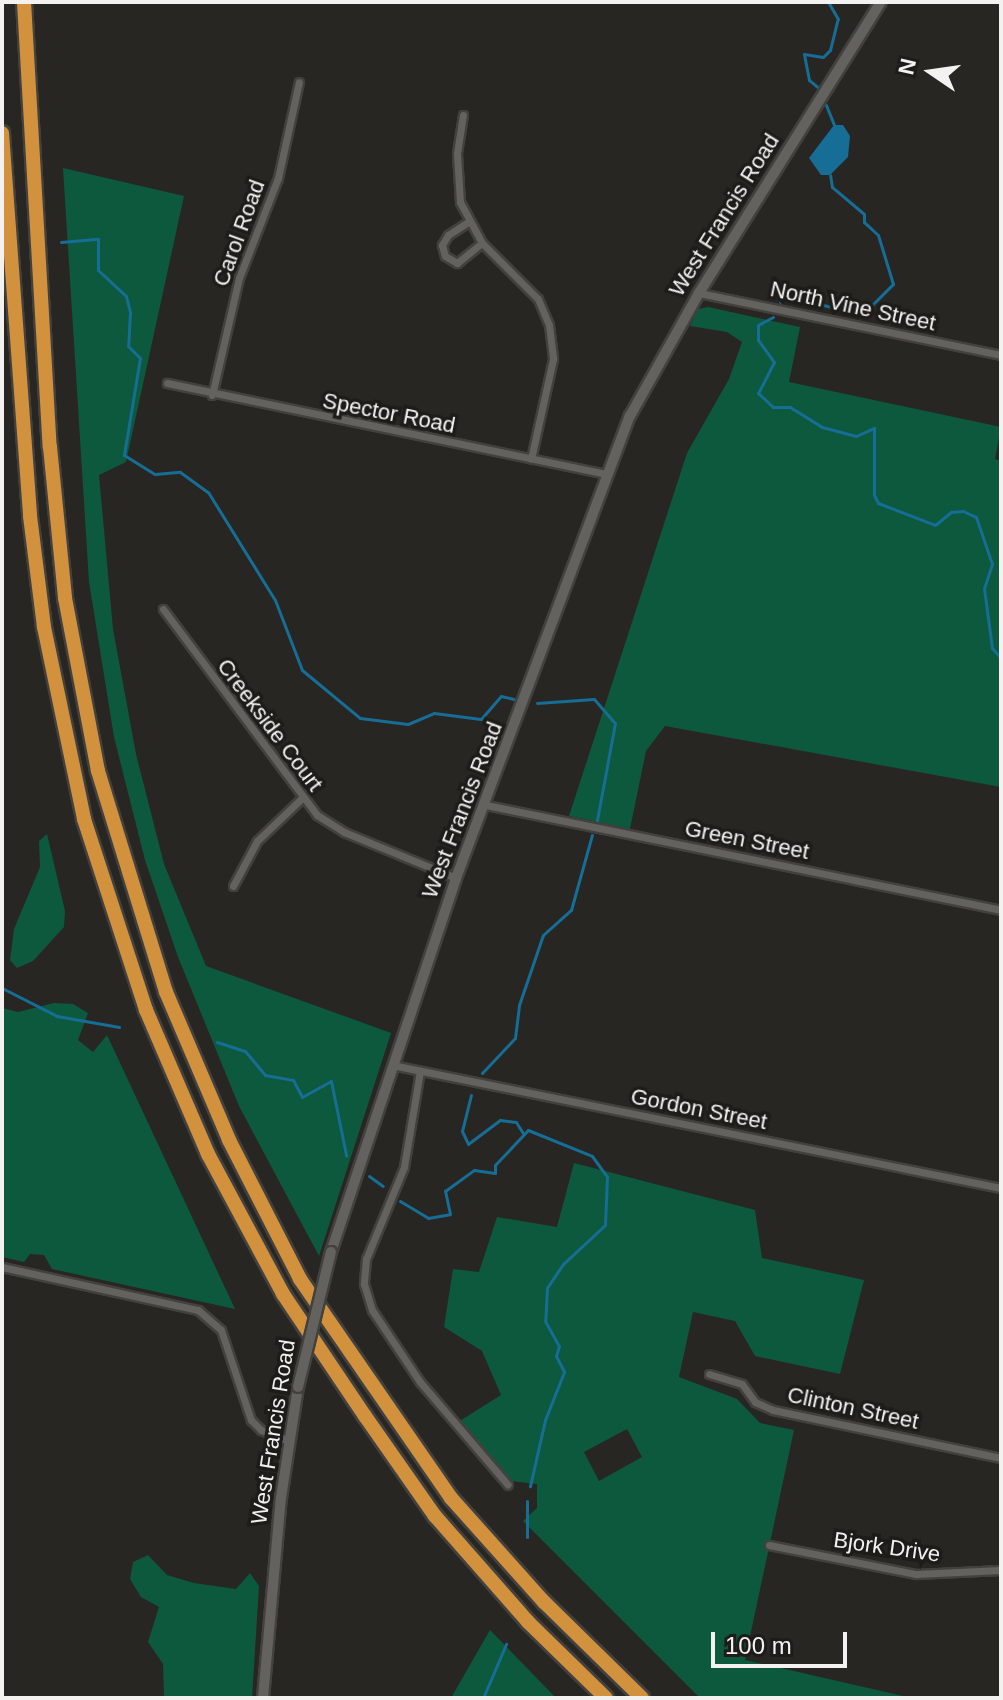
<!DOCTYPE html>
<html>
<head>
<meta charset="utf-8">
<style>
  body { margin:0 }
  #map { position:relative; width:1003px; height:1700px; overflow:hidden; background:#282622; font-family:Helvetica,sans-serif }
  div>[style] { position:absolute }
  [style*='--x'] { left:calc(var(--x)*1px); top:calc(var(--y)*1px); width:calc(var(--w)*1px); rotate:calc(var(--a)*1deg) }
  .green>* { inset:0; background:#0d593d }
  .water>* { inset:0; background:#166d95 }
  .stream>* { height:3px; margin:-1.5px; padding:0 1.5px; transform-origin:1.5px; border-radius:1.5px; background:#166d95 }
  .roads { filter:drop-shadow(2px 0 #43413e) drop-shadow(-2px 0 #43413e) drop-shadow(0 2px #43413e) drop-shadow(0 -2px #43413e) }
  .street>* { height:7px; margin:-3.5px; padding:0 3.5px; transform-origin:3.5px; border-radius:3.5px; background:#64625e }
  .secondary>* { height:10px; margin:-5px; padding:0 5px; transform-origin:5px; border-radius:5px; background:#64625e }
  .highway>* { height:14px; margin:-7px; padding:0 7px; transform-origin:7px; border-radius:7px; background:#d1913d }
  .bridges { filter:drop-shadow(2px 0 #43413e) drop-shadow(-2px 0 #43413e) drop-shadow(0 2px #43413e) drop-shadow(0 -2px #43413e) }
  .secondary-bridge>* { height:10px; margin:-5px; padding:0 5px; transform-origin:5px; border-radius:5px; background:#64625e }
  span { translate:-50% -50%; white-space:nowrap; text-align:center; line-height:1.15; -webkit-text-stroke:7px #1e1c19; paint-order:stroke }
  .street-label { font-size:22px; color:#f3f2f0 }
  .frame { position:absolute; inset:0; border:4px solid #f3f2f0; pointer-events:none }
  .north { position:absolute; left:891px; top:32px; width:80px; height:80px; -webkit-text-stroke:6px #1e1c19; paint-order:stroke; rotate:283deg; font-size:22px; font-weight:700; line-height:32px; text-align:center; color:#f3f2f0 }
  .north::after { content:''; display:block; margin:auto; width:28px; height:36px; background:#f3f2f0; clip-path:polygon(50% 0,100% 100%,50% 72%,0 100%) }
  .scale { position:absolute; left:711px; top:1632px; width:136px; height:36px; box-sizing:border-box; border:4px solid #f3f2f0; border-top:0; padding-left:10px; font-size:24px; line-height:28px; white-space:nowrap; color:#f3f2f0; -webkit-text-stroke:6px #1e1c19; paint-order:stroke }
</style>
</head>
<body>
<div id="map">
  <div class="green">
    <i style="clip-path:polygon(63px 168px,184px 196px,126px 462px,99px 475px,113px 629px,136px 754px,164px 864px,206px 966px,391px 1033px,319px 1256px,239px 1106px,178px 957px,145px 860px,114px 737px,89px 582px)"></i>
    <i style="clip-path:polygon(708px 307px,800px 327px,789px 382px,1001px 427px,995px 459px,1001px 461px,1001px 787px,665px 726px,646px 751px,630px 829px,569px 816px,687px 453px,729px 379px,742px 342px,727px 332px,690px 326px,698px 309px)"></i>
    <i style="clip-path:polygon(47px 834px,65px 911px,64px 927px,33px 961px,17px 968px,10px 960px,14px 929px,40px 867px,39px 841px)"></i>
    <i style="clip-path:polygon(54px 1003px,73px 1004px,88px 1013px,78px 1040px,93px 1052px,107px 1035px,235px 1309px,52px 1269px,44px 1255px,30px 1254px,24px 1262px,2px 1257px,2px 1008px,18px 1012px)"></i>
    <i style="clip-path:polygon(evenodd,574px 1163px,755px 1210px,762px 1258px,864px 1280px,840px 1374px,755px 1356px,735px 1321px,693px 1312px,679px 1377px,737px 1399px,760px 1423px,794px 1430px,745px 1660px,912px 1698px,700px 1698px,523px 1521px,537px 1508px,537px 1484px,511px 1481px,458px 1422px,501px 1395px,482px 1351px,444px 1327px,453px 1269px,479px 1272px,497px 1217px,557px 1227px,574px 1163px,627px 1429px,642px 1457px,599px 1481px,584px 1452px,627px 1429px)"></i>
    <i style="clip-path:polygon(148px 1555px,167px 1575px,194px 1583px,236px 1589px,250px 1573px,259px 1586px,252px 1698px,164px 1698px,163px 1664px,148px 1642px,159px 1607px,141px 1597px,130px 1579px,133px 1562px)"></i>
    <i style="clip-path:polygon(490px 1630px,556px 1698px,451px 1698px)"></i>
  </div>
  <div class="water">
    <i style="clip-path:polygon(834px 125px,843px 125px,850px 136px,848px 157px,830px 175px,821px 175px,809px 158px)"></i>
  </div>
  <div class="stream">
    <i style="--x:820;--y:89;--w:14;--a:-141"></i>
    <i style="--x:809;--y:80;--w:26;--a:-101"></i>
    <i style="--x:804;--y:54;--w:19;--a:9"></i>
    <i style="--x:823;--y:57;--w:10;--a:-45"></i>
    <i style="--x:830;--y:50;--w:32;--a:-76"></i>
    <i style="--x:838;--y:19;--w:20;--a:-120"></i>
    <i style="--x:826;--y:105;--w:22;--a:68"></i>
    <i style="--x:61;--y:242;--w:37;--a:-5"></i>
    <i style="--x:98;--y:239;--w:31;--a:90"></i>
    <i style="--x:98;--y:270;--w:38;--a:43"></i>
    <i style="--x:126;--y:296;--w:16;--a:76"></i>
    <i style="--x:130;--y:312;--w:34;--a:93"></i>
    <i style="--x:128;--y:346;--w:17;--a:45"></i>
    <i style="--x:140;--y:358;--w:98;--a:99.4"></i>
    <i style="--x:124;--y:455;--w:36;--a:32"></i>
    <i style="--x:155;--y:474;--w:25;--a:-5"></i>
    <i style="--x:180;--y:472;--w:34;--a:36"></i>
    <i style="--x:208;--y:492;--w:127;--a:58.2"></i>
    <i style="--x:275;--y:600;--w:75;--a:68.9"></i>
    <i style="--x:302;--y:670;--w:75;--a:39.6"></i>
    <i style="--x:360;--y:718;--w:48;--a:7.1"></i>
    <i style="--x:408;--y:724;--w:28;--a:-23"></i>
    <i style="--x:434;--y:713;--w:47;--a:7.3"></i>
    <i style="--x:481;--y:719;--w:30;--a:-49"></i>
    <i style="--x:501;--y:696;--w:13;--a:13"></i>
    <i style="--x:780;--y:302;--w:9;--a:-54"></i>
    <i style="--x:785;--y:295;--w:80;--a:14.6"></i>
    <i style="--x:862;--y:315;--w:44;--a:-45"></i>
    <i style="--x:893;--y:284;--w:51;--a:-107"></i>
    <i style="--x:878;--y:235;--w:19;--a:-137"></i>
    <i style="--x:864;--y:222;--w:8;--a:-90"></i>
    <i style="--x:864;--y:214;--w:42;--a:-139.8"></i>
    <i style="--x:832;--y:187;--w:12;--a:-99"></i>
    <i style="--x:773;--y:317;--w:17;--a:152"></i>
    <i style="--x:758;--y:325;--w:15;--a:90"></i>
    <i style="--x:758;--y:340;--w:27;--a:54"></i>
    <i style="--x:774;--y:362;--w:35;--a:117"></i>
    <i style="--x:758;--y:393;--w:21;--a:43"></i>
    <i style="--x:773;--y:407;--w:17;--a:0"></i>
    <i style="--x:790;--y:407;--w:38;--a:32"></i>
    <i style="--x:822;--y:427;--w:35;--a:15"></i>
    <i style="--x:856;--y:436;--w:20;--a:-24"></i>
    <i style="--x:874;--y:428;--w:67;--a:90"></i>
    <i style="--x:874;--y:495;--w:9;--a:63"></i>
    <i style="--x:878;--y:503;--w:61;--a:21.1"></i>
    <i style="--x:935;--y:525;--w:21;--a:-39"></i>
    <i style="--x:951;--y:512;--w:12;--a:-5"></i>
    <i style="--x:963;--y:511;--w:14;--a:25"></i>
    <i style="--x:976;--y:517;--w:50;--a:71.2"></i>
    <i style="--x:992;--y:564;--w:25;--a:108"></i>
    <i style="--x:984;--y:588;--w:61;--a:82.4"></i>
    <i style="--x:992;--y:648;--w:13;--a:48"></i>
    <i style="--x:537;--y:703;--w:57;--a:-4"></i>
    <i style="--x:594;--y:699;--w:32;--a:49"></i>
    <i style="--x:615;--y:723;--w:99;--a:100.5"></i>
    <i style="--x:2;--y:988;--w:62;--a:27"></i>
    <i style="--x:57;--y:1016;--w:63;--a:10.1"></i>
    <i style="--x:217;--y:1042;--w:29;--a:18"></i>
    <i style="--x:245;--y:1051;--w:31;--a:50"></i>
    <i style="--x:265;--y:1075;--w:28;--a:10"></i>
    <i style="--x:293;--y:1080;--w:19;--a:62"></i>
    <i style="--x:302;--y:1097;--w:33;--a:-29"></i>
    <i style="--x:331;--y:1081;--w:76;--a:78.5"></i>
    <i style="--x:482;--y:1073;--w:48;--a:-46.7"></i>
    <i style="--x:515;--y:1038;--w:33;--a:-83"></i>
    <i style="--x:519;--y:1005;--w:74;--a:-71.1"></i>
    <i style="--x:543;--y:935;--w:38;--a:-42"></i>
    <i style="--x:571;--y:910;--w:78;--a:-74.4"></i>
    <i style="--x:471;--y:1095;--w:37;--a:104"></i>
    <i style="--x:462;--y:1131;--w:14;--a:65"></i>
    <i style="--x:468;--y:1144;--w:40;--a:-37"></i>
    <i style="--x:500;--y:1120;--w:16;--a:7"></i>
    <i style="--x:516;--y:1122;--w:13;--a:58"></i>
    <i style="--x:369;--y:1176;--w:17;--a:36"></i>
    <i style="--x:400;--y:1201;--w:33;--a:31"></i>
    <i style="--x:428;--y:1218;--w:22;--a:-10"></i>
    <i style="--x:450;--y:1214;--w:24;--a:-102"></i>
    <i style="--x:445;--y:1191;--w:36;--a:-36"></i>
    <i style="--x:474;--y:1170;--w:21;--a:8"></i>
    <i style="--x:495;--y:1173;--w:8;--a:-90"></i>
    <i style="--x:495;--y:1165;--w:48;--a:-46.7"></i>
    <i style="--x:528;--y:1130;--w:69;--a:22.1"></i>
    <i style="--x:592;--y:1156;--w:26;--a:54"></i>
    <i style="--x:607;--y:1177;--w:48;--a:92.4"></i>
    <i style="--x:605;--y:1225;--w:57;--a:137.1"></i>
    <i style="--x:563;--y:1264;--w:29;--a:124"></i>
    <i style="--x:547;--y:1288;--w:33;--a:93"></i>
    <i style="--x:545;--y:1321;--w:29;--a:61"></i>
    <i style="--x:559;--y:1346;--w:10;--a:107"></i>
    <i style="--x:556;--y:1356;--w:18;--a:63"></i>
    <i style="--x:564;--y:1372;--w:52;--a:111.6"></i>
    <i style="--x:545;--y:1420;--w:68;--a:102.8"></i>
    <i style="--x:527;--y:1537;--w:36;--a:-90"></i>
    <i style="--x:483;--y:1698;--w:59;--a:-66.9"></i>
  </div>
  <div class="roads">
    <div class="street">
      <i style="--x:463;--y:115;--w:39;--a:99"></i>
      <i style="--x:457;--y:154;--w:48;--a:86.4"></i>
      <i style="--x:460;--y:202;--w:47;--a:61.8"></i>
      <i style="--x:482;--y:243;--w:79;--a:45"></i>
      <i style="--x:538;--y:299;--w:28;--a:67"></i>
      <i style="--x:549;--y:325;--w:34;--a:83"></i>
      <i style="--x:553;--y:359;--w:102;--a:102.4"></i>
      <i style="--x:468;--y:222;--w:24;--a:147"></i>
      <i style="--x:448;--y:235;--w:12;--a:121"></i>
      <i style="--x:442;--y:245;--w:11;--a:75"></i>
      <i style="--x:445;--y:256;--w:14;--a:30"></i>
      <i style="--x:457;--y:263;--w:32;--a:-39"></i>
      <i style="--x:699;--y:293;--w:308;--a:11.6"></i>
      <i style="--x:167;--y:383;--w:447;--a:11.7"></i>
      <i style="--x:212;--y:395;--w:120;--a:-77"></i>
      <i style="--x:239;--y:278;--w:107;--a:-68.7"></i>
      <i style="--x:278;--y:178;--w:98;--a:-77.7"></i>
      <i style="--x:163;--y:609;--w:257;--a:53.2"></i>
      <i style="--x:317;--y:815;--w:32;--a:32"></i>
      <i style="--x:344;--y:832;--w:121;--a:22.3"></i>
      <i style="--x:486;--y:805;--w:526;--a:11.52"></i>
      <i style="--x:233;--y:886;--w:51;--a:-61.9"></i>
      <i style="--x:257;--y:841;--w:61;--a:-43.7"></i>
      <i style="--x:392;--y:1065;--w:621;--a:11.42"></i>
      <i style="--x:420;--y:1071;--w:97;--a:99.5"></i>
      <i style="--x:404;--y:1167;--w:100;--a:112.4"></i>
      <i style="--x:366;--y:1259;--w:25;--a:95"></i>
      <i style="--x:364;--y:1284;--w:27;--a:73"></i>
      <i style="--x:372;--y:1310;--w:87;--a:56.3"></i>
      <i style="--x:420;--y:1382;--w:135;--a:49.5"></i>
      <i style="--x:2;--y:1267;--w:201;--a:12.4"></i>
      <i style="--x:198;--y:1310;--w:30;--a:41"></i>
      <i style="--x:221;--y:1330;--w:95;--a:71.6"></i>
      <i style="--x:251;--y:1420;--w:14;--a:45"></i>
      <i style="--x:261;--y:1430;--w:31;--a:21"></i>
      <i style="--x:709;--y:1374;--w:34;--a:17"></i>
      <i style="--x:742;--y:1384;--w:22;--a:54"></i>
      <i style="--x:755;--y:1402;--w:20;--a:24"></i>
      <i style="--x:773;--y:1410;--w:233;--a:11.9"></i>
      <i style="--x:769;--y:1545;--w:150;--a:11.2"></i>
      <i style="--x:916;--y:1574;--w:85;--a:-2.7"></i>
    </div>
    <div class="secondary">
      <i style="--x:331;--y:1252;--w:394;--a:-71.5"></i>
      <i style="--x:456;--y:878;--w:494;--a:-69.4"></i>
      <i style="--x:630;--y:416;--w:141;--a:-60.7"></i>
      <i style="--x:699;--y:293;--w:343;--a:-58"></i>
      <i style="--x:263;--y:1698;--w:201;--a:-84.9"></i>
      <i style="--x:281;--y:1498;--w:112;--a:-81.3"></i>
    </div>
    <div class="highway">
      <i style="--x:24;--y:2;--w:446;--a:86.7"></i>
      <i style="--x:50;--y:447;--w:152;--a:84.3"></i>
      <i style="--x:65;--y:598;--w:176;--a:79.2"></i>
      <i style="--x:98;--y:771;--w:231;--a:72.9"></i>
      <i style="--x:166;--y:992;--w:161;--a:66.9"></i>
      <i style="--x:229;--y:1140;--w:156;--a:62.9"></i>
      <i style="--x:300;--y:1279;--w:266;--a:55.4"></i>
      <i style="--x:451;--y:1498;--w:140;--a:48.2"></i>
      <i style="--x:544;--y:1602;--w:137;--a:44.4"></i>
      <i style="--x:2;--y:133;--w:384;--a:85.8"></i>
      <i style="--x:30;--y:516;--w:112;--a:82.8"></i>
      <i style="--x:44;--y:627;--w:196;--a:78.2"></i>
      <i style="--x:84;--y:819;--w:201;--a:72"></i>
      <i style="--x:146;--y:1010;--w:157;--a:66.7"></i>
      <i style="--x:208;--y:1154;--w:159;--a:61.8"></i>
      <i style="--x:283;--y:1294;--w:147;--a:56.1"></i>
      <i style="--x:365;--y:1416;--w:122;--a:55"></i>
      <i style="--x:435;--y:1516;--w:141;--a:48.7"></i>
      <i style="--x:528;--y:1622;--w:109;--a:44.3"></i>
    </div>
  </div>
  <div class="bridges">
    <div class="secondary-bridge">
      <i style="--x:298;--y:1387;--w:139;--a:-76.3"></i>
    </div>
  </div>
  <div class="street-label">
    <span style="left:724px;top:215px;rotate:-58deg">West Francis Road</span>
    <span style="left:239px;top:233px;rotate:-70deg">Carol Road</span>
    <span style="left:853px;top:306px;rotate:12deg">North Vine Street</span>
    <span style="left:389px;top:413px;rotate:11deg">Spector Road</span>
    <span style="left:270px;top:725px;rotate:53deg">Creekside Court</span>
    <span style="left:462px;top:810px;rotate:-69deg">West Francis Road</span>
    <span style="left:747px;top:840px;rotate:11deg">Green Street</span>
    <span style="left:699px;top:1109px;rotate:11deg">Gordon Street</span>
    <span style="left:853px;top:1408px;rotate:12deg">Clinton Street</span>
    <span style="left:273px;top:1432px;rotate:-81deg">West Francis Road</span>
    <span style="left:887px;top:1547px;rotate:8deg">Bjork Drive</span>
  </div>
  <div class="frame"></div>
  <div class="north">N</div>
  <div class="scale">100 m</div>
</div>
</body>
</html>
